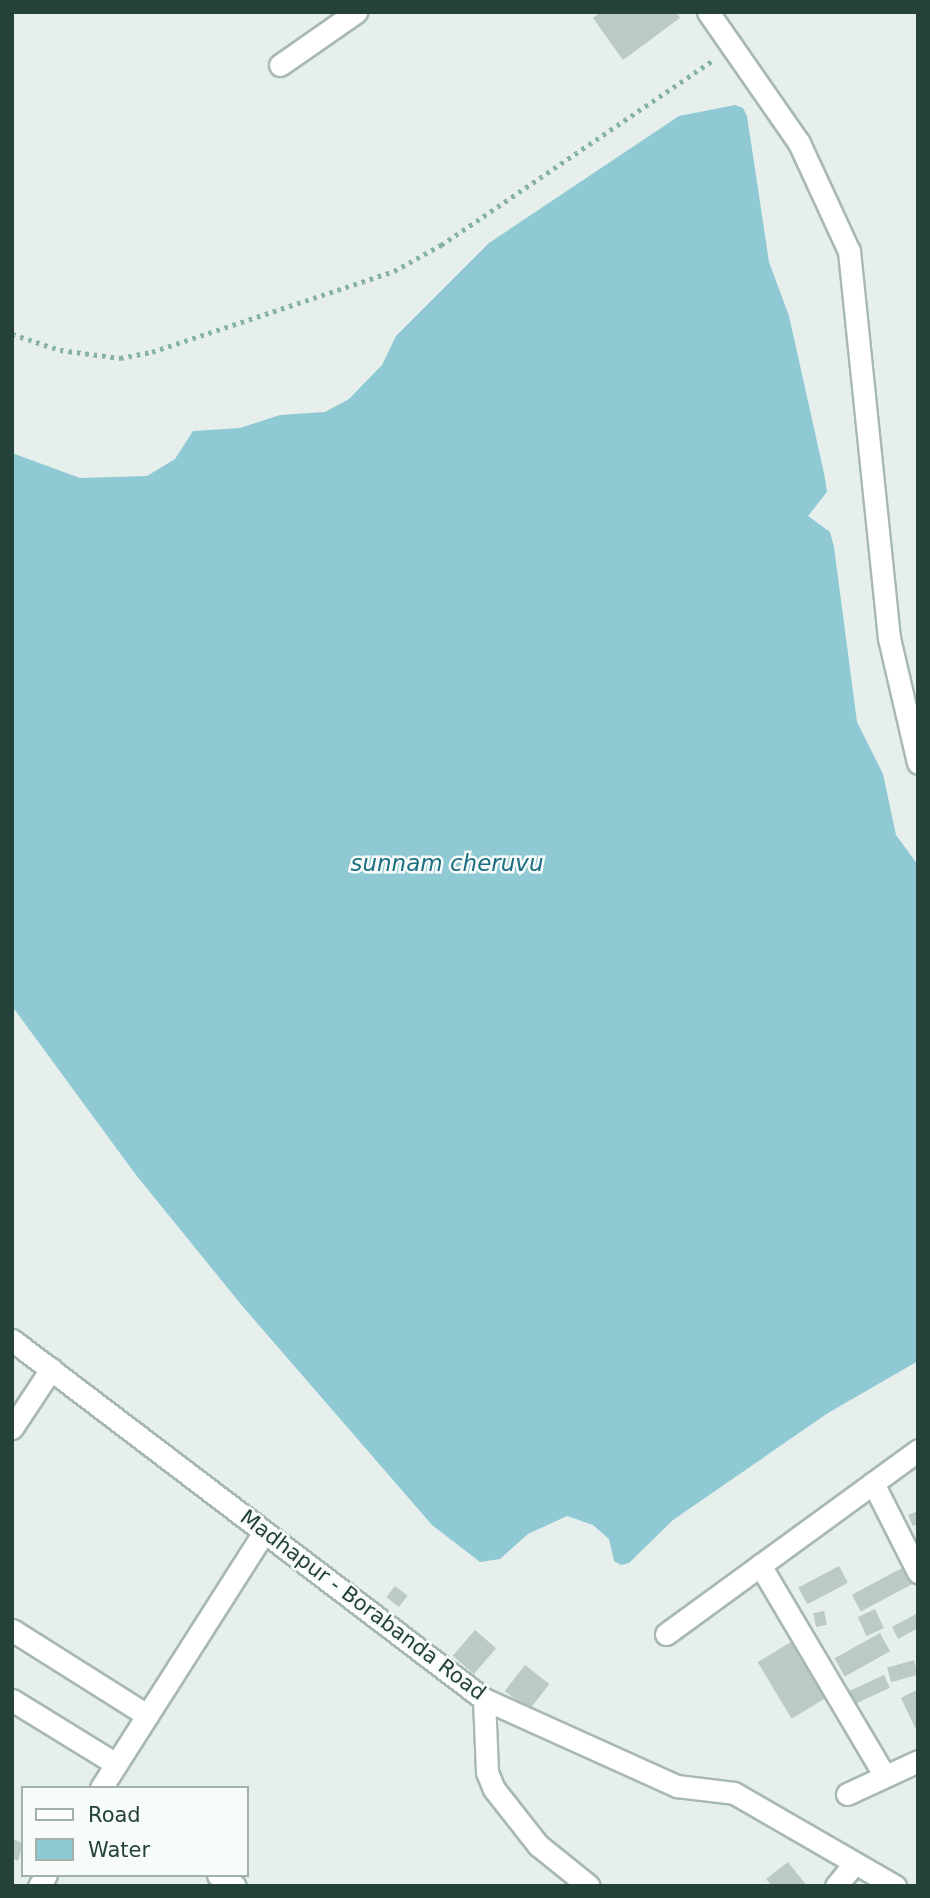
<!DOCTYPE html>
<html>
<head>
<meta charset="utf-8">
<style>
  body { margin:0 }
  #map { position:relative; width:930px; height:1898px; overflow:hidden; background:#e6efeb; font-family:"DejaVu Sans",sans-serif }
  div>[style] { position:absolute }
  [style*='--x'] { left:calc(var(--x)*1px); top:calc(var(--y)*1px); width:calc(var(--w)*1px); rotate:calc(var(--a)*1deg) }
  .water>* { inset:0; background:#8ec9d4 }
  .building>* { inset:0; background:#bbcac4; transform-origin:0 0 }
  .path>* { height:4.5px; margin-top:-2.25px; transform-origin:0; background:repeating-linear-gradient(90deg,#86b3a5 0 3.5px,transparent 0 8.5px) }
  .roads { filter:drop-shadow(2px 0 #a8b8b2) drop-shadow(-2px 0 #a8b8b2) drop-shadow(0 2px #a8b8b2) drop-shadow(0 -2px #a8b8b2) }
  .street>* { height:21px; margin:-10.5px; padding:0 10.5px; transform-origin:10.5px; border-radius:10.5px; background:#fff }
  .secondary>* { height:21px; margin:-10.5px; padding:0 10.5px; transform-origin:10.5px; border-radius:10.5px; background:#fff }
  span { translate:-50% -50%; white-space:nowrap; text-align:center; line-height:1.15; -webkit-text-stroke:5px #f7fbf9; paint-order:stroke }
  .street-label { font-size:21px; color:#24423a }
  .water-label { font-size:23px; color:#1c6f80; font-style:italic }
  .frame { position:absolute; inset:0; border:14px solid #24423a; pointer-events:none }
  .legend { position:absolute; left:21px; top:1786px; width:228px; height:91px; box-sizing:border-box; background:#f7fbf9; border:2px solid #a3b1ad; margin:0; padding:9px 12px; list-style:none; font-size:21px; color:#24423a }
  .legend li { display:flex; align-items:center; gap:14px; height:35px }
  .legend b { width:35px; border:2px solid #a3b1ad }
</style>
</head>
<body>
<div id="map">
  <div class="water">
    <i style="clip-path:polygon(735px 105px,743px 108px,747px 116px,769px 262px,789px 316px,824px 473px,827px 492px,808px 516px,830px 532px,834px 547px,857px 722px,883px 774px,896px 835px,918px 865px,918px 1361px,828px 1413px,673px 1520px,629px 1563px,621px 1565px,614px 1561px,609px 1539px,593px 1525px,567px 1516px,528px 1534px,500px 1559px,480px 1562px,432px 1525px,244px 1308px,136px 1175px,12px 1006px,12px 453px,80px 478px,147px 476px,175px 459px,193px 431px,240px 428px,280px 415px,325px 412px,349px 399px,382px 365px,396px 336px,489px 243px,679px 116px)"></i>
  </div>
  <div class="building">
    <i style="clip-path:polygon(601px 12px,676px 12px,680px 18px,623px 60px,593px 18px)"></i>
    <i style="clip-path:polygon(918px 1511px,918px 1524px,913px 1526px,908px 1515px)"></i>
    <i style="left:839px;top:1566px;width:19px;height:46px;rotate:62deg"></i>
    <i style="left:904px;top:1567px;width:19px;height:59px;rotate:62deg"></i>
    <i style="left:395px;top:1586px;width:16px;height:14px;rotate:38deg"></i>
    <i style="left:875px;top:1609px;width:21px;height:19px;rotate:65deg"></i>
    <i style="left:824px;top:1611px;width:14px;height:11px;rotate:78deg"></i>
    <i style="clip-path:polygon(918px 1613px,918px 1628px,898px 1639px,892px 1627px)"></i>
    <i style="left:475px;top:1630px;width:28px;height:34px;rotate:41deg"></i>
    <i style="left:880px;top:1633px;width:21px;height:52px;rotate:61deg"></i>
    <i style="left:791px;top:1642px;width:66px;height:39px;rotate:59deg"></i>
    <i style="left:914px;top:1660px;width:15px;height:28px;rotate:74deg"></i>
    <i style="left:525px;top:1665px;width:31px;height:33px;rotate:38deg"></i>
    <i style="left:884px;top:1675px;width:14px;height:38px;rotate:65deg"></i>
    <i style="clip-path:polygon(918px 1689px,918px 1734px,901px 1698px)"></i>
    <i style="clip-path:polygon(12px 1838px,23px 1844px,18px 1861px,12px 1858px)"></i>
    <i style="clip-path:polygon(788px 1862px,807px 1886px,772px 1886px,766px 1879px)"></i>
  </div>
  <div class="path">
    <i style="--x:12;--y:334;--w:51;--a:18.4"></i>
    <i style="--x:60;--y:350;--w:61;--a:7.6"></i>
    <i style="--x:120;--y:358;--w:33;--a:-11"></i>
    <i style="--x:152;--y:352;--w:255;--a:-18.5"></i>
    <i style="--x:394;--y:271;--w:54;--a:-29"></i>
    <i style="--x:441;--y:245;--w:329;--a:-34.2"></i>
  </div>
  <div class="roads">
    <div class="street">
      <i style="--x:708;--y:12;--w:160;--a:55.2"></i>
      <i style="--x:799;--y:143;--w:119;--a:65.2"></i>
      <i style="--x:849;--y:251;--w:389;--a:84.1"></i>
      <i style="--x:889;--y:638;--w:128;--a:76.9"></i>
      <i style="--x:280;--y:65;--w:93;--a:-34.9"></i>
      <i style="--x:12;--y:1428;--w:71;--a:-56.5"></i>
      <i style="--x:873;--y:1483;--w:100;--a:63.2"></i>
      <i style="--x:760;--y:1565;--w:244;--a:59.4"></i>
      <i style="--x:12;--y:1630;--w:160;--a:32.2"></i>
      <i style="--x:666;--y:1634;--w:312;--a:-36.1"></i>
      <i style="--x:484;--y:1699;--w:73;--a:87.6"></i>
      <i style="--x:487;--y:1772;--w:18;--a:68"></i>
      <i style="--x:494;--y:1789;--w:71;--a:51.8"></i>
      <i style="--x:538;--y:1845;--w:65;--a:38.8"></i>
      <i style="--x:12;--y:1700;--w:122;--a:31.6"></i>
      <i style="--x:101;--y:1788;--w:303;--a:-57.5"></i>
      <i style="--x:847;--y:1794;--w:78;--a:-24.9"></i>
      <i style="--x:218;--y:1875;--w:20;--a:33"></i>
      <i style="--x:39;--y:1886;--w:13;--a:-58"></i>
      <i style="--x:836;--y:1886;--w:28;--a:-51"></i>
    </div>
    <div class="secondary">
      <i style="--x:12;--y:1340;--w:593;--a:37.26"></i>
      <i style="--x:484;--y:1699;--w:212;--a:24.3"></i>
      <i style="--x:677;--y:1786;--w:57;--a:7"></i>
      <i style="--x:734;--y:1793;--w:186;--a:30"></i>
    </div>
  </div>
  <div class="street-label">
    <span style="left:363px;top:1605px;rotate:37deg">Madhapur - Borabanda Road</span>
  </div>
  <div class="water-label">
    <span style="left:447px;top:863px">sunnam cheruvu</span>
  </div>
  <div class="frame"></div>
  <ul class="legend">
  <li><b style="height:9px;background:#fff"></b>Road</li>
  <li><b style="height:19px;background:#8ec9d4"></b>Water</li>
  </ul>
</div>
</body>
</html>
